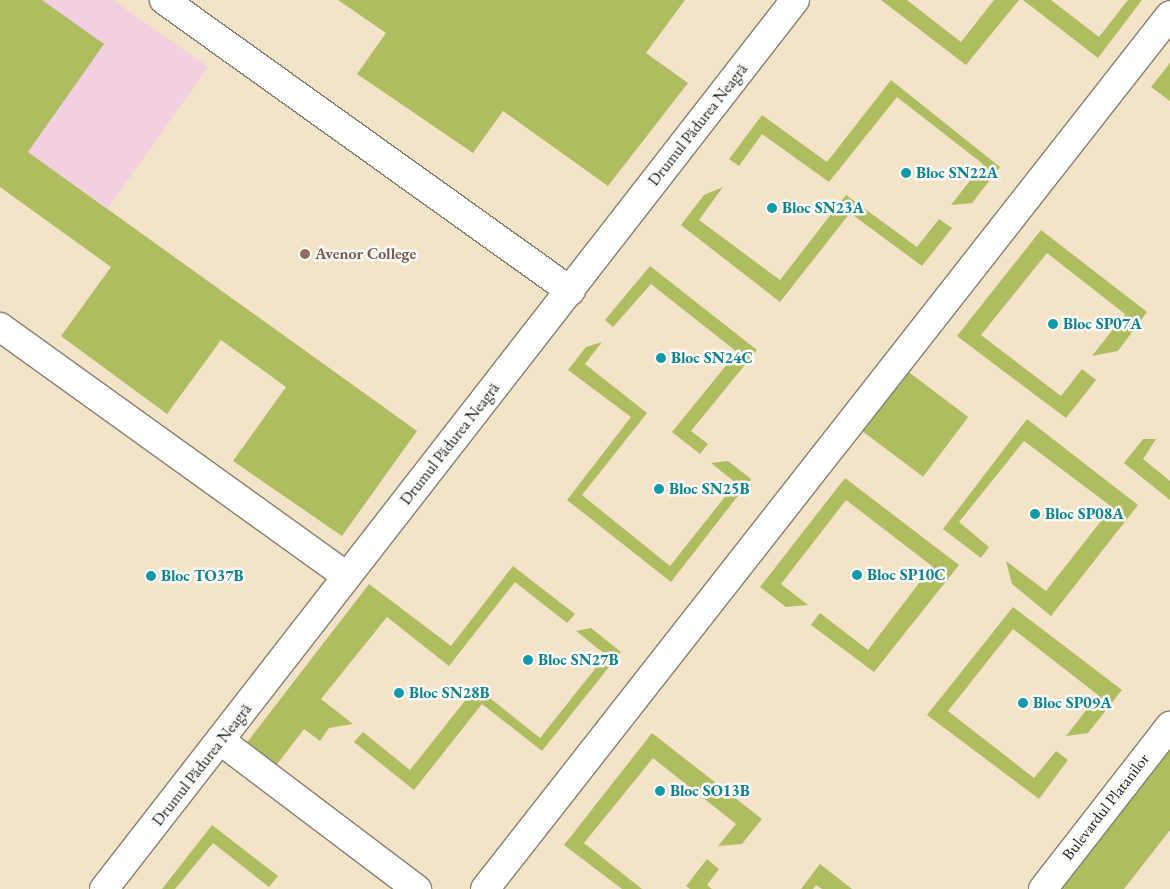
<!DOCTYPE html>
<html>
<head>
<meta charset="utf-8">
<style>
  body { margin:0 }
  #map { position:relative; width:1170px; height:889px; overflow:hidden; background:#f3e4c9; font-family:"EB Garamond",serif }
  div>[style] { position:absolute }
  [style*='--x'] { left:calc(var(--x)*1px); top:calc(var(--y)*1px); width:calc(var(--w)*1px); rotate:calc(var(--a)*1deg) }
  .built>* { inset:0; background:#f2cfe1 }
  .green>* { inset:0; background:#aebd60; transform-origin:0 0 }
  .roads { filter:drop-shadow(1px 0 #888072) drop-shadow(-1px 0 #888072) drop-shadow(0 1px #888072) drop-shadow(0 -1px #888072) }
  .minor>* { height:28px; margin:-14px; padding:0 14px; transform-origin:14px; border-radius:14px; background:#fff }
  .dots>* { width:14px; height:14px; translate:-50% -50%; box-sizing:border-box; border:2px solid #fdfcf7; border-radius:50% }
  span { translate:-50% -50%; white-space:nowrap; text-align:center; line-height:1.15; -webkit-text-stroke:5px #fdfcf7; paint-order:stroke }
  .street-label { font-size:16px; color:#1c1c1c }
  .culture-label { font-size:16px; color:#0d838f; font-weight:700 }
  .left { translate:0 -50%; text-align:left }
  .education-label { font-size:16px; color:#785e54; font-weight:700 }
</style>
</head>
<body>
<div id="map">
  <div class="built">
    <i style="clip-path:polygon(0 0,113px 0,208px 67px,108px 208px,0 132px)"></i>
  </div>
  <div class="green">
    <i style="clip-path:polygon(0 0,42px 0,104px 44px,28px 152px,417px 431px,342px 536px,233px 461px,286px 387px,221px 340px,167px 414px,61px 336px,111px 267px,0 187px)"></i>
    <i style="clip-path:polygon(338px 0,685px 0,646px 53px,688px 83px,608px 186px,503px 111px,473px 153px,357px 74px,386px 33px)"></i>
    <i style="clip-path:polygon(881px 0,907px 0,961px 42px,994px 0,1019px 0,966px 65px)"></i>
    <i style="clip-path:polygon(1023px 0,1051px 0,1099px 37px,1128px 0,1142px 0,1098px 58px)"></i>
    <i style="clip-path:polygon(1170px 63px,1170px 101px,1151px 87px)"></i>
    <i style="clip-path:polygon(891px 80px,1000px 167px,972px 203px,951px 205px,983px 164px,897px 97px,829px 182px,762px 134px,739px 166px,729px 159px,762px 115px,827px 162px)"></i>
    <i style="clip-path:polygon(723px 187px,699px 220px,780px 280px,846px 195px,917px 247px,939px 219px,952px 228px,922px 266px,850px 213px,780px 302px,681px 225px,704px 195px)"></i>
    <i style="clip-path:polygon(1041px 230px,1147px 312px,1118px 351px,1092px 356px,1125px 314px,1047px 253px,981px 335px,1061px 396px,1082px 369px,1096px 380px,1066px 418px,957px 336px)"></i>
    <i style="clip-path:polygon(650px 266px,757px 350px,691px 431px,708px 444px,700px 454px,672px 432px,737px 352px,651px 284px,613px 327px,605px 320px)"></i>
    <i style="clip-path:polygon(602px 342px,585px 364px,647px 413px,582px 495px,670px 566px,736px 483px,711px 463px,728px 461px,751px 479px,671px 582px,567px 500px,631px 417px,568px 370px,586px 347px)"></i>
    <i style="left:898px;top:364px;width:88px;height:75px;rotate:37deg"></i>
    <i style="clip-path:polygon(1027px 419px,1138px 505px,1051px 616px,1012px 584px,1006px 561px,1046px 591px,1112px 507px,1024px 441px,959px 522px,989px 547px,981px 558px,943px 529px)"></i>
    <i style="clip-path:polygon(1143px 439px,1156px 439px,1143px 459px,1170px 481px,1170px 500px,1124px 463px)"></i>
    <i style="clip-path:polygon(845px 478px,959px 565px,874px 672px,811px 625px,820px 613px,868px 650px,932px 566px,846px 500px,781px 584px,808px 605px,786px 607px,760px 587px)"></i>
    <i style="clip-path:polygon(513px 566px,575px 614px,567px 623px,515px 582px,449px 666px,387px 617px,321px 699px,353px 724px,329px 728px,320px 741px,304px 729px,268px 776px,238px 754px,369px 584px,451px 646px)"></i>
    <i style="clip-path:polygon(1013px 607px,1122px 690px,1088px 733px,1066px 736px,1098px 695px,1013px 629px,948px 711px,1034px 778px,1056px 751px,1068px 760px,1039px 799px,927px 715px)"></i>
    <i style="clip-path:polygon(591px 628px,621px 652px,542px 751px,482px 704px,414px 790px,354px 742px,363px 732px,410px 770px,476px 687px,540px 738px,606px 655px,576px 631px)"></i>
    <i style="clip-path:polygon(1170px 726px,1170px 830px,1124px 889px,1043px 889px)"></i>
    <i style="clip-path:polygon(652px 733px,762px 819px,742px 844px,718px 846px,736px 824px,653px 758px,584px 843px,642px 889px,622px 889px,564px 845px)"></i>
    <i style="clip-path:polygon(212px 825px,278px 876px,269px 887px,213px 843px,175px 889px,162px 889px)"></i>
    <i style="clip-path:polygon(707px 859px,719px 869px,707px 885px,712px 889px,690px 889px,686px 886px)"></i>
    <i style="clip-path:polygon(820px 864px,852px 889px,822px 889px,816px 885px,813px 889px,801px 889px)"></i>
  </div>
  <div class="roads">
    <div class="minor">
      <i style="--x:164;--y:0;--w:500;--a:35.6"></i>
      <i style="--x:0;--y:327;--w:427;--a:35.7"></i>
      <i style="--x:221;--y:741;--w:246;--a:37.1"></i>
      <i style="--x:104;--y:889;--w:1126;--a:-52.14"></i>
      <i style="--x:485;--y:889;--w:1110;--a:-51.91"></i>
      <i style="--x:1043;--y:889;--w:207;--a:-52.1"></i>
    </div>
  </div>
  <div class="dots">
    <i style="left:906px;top:173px;background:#0f9aa8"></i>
    <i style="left:772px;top:208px;background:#0f9aa8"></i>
    <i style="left:305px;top:254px;background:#8d6e63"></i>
    <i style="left:1053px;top:324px;background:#0f9aa8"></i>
    <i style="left:661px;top:358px;background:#0f9aa8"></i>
    <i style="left:659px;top:489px;background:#0f9aa8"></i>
    <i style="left:1035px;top:514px;background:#0f9aa8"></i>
    <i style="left:857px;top:575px;background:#0f9aa8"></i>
    <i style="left:151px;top:576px;background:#0f9aa8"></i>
    <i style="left:528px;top:660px;background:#0f9aa8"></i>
    <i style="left:399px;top:693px;background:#0f9aa8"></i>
    <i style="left:1023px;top:703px;background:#0f9aa8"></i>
    <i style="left:660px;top:791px;background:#0f9aa8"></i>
  </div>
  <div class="street-label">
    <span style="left:698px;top:125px;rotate:-52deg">Drumul Pădurea Neagră</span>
    <span style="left:450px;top:444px;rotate:-52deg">Drumul Pădurea Neagră</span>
    <span style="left:202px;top:765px;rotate:-52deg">Drumul Pădurea Neagră</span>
    <span style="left:1106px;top:807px;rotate:-52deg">Bulevardul Platanilor</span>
  </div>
  <div class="culture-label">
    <span class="left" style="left:916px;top:173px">Bloc SN22A</span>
    <span class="left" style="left:782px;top:208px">Bloc SN23A</span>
    <span class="left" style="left:1063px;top:324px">Bloc SP07A</span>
    <span class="left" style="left:671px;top:358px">Bloc SN24C</span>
    <span class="left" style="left:669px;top:489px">Bloc SN25B</span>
    <span class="left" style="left:1045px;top:514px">Bloc SP08A</span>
    <span class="left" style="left:867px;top:575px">Bloc SP10C</span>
    <span class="left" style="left:161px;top:576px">Bloc TO37B</span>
    <span class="left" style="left:538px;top:660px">Bloc SN27B</span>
    <span class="left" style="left:409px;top:693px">Bloc SN28B</span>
    <span class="left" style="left:1033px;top:703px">Bloc SP09A</span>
    <span class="left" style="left:670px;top:791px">Bloc SO13B</span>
  </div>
  <div class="education-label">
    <span class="left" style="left:315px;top:254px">Avenor College</span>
  </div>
</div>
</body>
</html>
